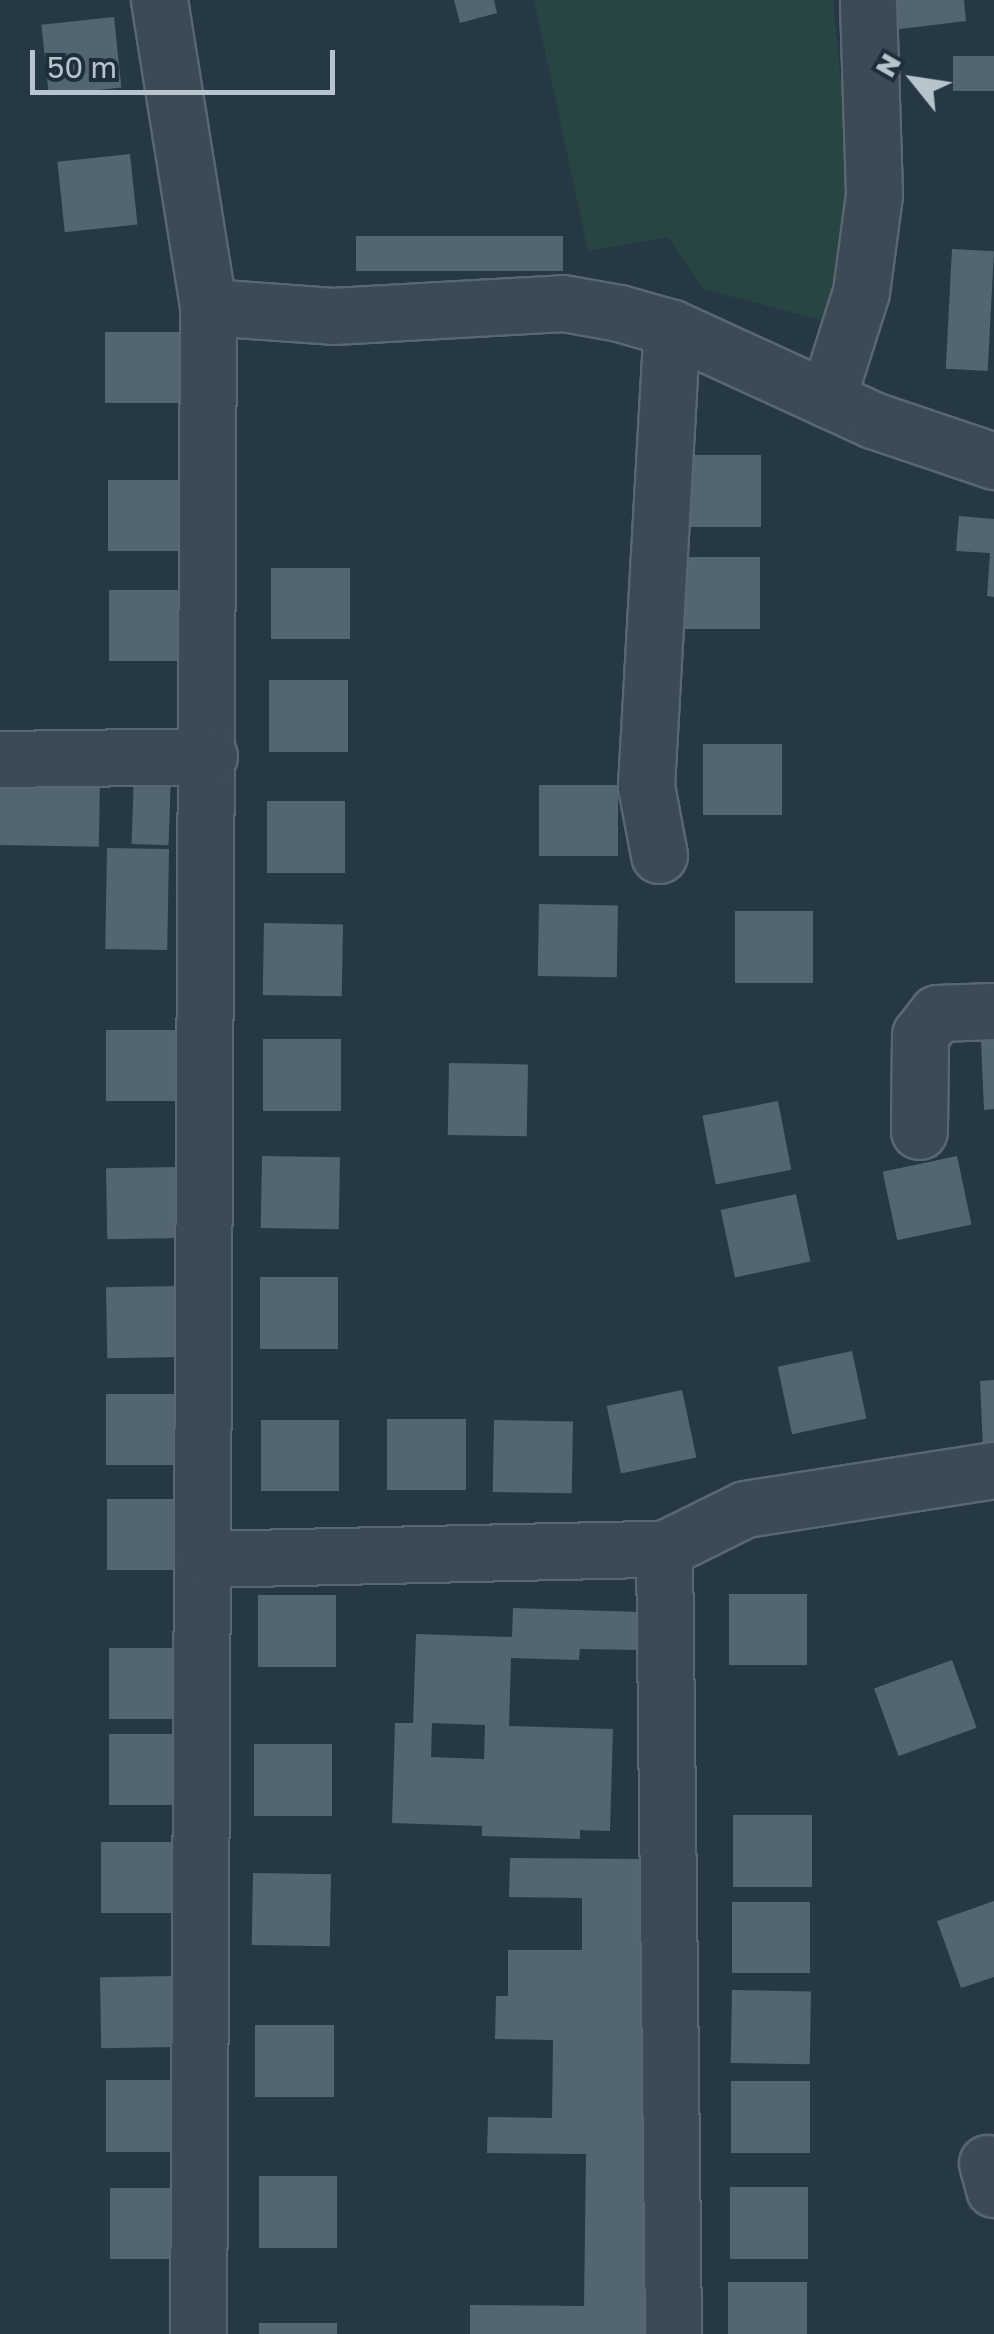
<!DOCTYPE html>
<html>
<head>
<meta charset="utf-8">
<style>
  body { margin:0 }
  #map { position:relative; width:994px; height:2334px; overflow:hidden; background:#263844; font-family:"Golos Text",sans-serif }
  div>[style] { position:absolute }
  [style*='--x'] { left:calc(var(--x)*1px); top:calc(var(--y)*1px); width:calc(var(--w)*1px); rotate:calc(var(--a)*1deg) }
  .green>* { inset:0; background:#284543 }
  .building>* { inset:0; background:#526571; transform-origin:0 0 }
  .roads { filter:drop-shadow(2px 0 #596771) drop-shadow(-2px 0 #596771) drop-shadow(0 2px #596771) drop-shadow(0 -2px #596771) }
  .minor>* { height:55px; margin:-27.5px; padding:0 27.5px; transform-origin:27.5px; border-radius:27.5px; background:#3b4a54 }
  span { translate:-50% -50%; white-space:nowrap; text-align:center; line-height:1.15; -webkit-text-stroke:9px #1f2f39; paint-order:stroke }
  .north { position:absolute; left:864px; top:30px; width:100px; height:100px; -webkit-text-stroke:8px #1f2f39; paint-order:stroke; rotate:300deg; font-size:28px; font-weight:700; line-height:40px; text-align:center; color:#b8c4cd }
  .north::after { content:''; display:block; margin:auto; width:35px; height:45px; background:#b8c4cd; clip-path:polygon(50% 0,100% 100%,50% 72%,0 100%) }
  .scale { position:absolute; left:30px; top:50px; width:305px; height:45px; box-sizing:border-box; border:5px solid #b8c4cd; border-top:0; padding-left:12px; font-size:30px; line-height:35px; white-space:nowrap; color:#b8c4cd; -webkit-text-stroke:8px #1f2f39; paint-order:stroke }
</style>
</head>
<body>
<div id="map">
  <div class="green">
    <i style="clip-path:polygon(534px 0,833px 0,855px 227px,825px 321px,703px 289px,668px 237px,588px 251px)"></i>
  </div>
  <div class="building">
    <i style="clip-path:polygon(454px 0,494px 0,497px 13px,460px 23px)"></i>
    <i style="clip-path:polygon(888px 0,964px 0,966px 21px,892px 30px)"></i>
    <i style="left:114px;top:17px;width:71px;height:73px;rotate:84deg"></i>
    <i style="left:994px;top:56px;width:35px;height:41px;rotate:90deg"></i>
    <i style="left:130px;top:154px;width:71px;height:73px;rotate:84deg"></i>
    <i style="left:356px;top:236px;width:207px;height:35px"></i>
    <i style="left:952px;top:249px;width:42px;height:120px;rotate:3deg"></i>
    <i style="left:105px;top:332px;width:74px;height:71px"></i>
    <i style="left:682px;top:455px;width:79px;height:72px"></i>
    <i style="left:108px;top:480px;width:75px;height:71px"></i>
    <i style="clip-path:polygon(959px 516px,994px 519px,994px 597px,987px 596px,990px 553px,956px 551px)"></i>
    <i style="left:682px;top:557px;width:78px;height:72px"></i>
    <i style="left:271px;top:568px;width:79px;height:71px"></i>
    <i style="left:109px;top:590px;width:75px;height:71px"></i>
    <i style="left:269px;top:680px;width:79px;height:72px"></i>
    <i style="left:703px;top:744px;width:79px;height:71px"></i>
    <i style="left:134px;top:774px;width:37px;height:70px;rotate:2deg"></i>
    <i style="left:0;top:778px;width:100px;height:67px;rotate:1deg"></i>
    <i style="left:539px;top:785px;width:79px;height:71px"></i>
    <i style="left:345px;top:801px;width:72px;height:78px;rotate:90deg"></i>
    <i style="left:107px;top:848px;width:62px;height:101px;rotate:1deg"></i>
    <i style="left:539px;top:904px;width:79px;height:72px;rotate:1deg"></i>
    <i style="left:735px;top:911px;width:78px;height:72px"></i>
    <i style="left:264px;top:923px;width:79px;height:72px;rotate:1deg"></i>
    <i style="left:182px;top:1030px;width:71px;height:76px;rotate:90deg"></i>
    <i style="left:263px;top:1039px;width:78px;height:72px"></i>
    <i style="clip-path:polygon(981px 1041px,994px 1041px,994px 1109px,984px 1110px)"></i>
    <i style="left:449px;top:1063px;width:79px;height:72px;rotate:1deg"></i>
    <i style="left:778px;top:1101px;width:70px;height:77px;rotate:79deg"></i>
    <i style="left:262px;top:1156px;width:78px;height:72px;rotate:1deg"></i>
    <i style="left:957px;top:1156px;width:70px;height:76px;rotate:78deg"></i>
    <i style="left:180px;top:1167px;width:71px;height:74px;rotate:89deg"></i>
    <i style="left:796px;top:1194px;width:69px;height:77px;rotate:78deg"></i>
    <i style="left:260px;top:1277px;width:78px;height:72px"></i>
    <i style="left:181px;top:1286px;width:71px;height:75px;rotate:89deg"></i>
    <i style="left:852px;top:1351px;width:69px;height:76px;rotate:78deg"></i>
    <i style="clip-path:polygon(994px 1380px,994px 1448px,983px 1449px,980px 1381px)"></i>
    <i style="left:682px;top:1390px;width:69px;height:77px;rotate:78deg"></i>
    <i style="left:106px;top:1394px;width:75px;height:71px"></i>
    <i style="left:387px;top:1419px;width:79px;height:71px"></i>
    <i style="left:261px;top:1420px;width:78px;height:71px"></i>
    <i style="left:494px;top:1420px;width:79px;height:72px;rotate:1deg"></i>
    <i style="left:182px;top:1499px;width:71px;height:75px;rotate:90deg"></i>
    <i style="left:729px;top:1594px;width:78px;height:71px"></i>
    <i style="left:258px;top:1595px;width:78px;height:72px"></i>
    <i style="clip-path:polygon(evenodd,513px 1608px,641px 1612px,640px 1650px,580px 1649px,579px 1660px,511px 1658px,509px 1726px,613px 1729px,610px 1831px,580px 1830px,580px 1839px,482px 1836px,482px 1826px,392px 1823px,395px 1723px,413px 1723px,416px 1634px,512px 1637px,513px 1608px,432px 1723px,485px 1725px,484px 1759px,431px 1757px,432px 1723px)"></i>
    <i style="left:184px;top:1648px;width:71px;height:75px;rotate:90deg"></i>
    <i style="left:952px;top:1660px;width:72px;height:83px;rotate:70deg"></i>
    <i style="left:184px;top:1734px;width:71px;height:75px;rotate:90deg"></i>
    <i style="left:254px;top:1744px;width:78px;height:72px"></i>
    <i style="left:733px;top:1815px;width:79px;height:72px"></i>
    <i style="left:101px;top:1842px;width:76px;height:71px"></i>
    <i style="clip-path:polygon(510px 1858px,645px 1859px,644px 2334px,470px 2334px,470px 2305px,584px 2306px,586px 2154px,487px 2153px,488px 2117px,552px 2118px,553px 2040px,495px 2039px,496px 1996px,508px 1996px,508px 1950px,582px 1950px,582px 1898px,509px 1897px)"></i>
    <i style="left:253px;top:1873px;width:78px;height:72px;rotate:1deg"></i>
    <i style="clip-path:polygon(994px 1901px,994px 1977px,961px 1988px,937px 1921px)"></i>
    <i style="left:732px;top:1902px;width:78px;height:71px"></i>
    <i style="left:175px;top:1976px;width:71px;height:75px;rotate:89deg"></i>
    <i style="left:732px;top:1990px;width:79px;height:73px;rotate:1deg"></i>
    <i style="left:255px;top:2025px;width:79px;height:72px"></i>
    <i style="left:181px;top:2080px;width:72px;height:75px;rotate:90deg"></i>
    <i style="left:731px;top:2081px;width:79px;height:72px"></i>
    <i style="left:259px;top:2176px;width:78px;height:72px"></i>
    <i style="left:730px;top:2187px;width:78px;height:72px"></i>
    <i style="left:110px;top:2188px;width:75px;height:71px"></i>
    <i style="left:728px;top:2282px;width:79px;height:52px"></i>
    <i style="left:259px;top:2323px;width:78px;height:11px"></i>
  </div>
  <div class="roads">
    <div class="minor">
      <i style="--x:159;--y:0;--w:311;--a:80.9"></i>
      <i style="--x:208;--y:307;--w:2027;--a:90.28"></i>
      <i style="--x:208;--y:307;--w:125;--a:4.1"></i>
      <i style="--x:333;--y:316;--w:230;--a:-3.2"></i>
      <i style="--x:563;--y:303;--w:57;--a:10.1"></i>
      <i style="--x:619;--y:313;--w:55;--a:15.8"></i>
      <i style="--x:672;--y:328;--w:221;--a:24.6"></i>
      <i style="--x:873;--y:420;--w:128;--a:18.7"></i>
      <i style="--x:827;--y:399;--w:112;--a:-72.4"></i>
      <i style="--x:861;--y:292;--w:99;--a:-82.4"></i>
      <i style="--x:874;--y:194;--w:194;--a:-91.8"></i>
      <i style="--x:0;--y:759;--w:209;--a:-0.8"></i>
      <i style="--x:659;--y:855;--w:70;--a:-100.7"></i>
      <i style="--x:646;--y:786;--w:459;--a:-86.8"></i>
      <i style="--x:919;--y:1131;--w:96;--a:-89.4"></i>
      <i style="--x:920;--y:1035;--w:28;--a:-52"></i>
      <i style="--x:937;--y:1013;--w:57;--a:-2"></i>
      <i style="--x:664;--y:1549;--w:785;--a:89.34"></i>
      <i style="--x:206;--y:1559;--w:458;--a:-1.3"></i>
      <i style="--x:664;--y:1549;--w:90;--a:-26.3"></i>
      <i style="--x:745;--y:1509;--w:252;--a:-8.9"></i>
      <i style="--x:987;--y:2163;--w:27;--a:75"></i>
    </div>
  </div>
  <div class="north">N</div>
  <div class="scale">50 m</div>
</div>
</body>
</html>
